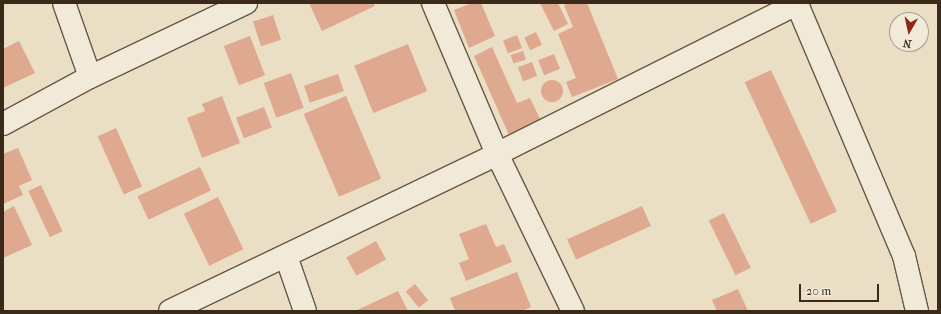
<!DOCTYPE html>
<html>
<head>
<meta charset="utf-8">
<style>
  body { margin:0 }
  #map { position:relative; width:941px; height:314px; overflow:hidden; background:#eadec4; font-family:"IM FELL French Canon",serif }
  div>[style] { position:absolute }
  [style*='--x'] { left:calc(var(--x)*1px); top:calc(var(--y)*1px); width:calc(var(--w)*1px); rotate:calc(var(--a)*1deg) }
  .building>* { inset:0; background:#dfa990; transform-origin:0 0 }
  .round { border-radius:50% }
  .roads { filter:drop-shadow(1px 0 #675744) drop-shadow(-1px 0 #675744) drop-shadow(0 1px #675744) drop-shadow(0 -1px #675744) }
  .minor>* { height:22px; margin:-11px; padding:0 11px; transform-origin:11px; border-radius:11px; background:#f1ead9 }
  span { translate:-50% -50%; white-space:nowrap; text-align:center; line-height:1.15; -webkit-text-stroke:3.5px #f1ead9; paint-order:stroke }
  .frame { position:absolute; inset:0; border:4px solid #3b2a19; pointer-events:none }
  .north { position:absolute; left:889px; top:12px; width:40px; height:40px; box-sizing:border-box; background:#f1ead9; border:1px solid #a89d8c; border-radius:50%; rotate:189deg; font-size:11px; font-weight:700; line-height:16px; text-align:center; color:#3b2a19 }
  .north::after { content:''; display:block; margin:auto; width:14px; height:18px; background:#8f2418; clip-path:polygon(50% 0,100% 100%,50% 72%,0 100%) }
  .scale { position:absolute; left:799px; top:284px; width:80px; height:18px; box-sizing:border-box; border:2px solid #3b2a19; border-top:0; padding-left:5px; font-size:12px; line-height:14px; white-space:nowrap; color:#3b2a19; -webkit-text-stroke:3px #f1ead9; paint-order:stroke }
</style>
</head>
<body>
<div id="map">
  <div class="building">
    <i style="clip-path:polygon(309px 3px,373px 3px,375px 6px,322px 31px)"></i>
    <i style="clip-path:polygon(472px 3px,481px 3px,495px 36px,469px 48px,454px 10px)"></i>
    <i style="clip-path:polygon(540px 3px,558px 3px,568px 24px,554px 31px)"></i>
    <i style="clip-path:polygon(569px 3px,587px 3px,618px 79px,572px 97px,566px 82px,576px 78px,558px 34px,573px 27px,564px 5px)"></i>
    <i style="left:273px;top:15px;width:26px;height:21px;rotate:72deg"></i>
    <i style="left:536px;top:32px;width:14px;height:13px;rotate:65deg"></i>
    <i style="left:517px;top:35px;width:14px;height:15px;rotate:69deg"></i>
    <i style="left:250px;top:36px;width:42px;height:28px;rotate:69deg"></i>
    <i style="clip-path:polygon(19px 41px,35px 73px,3px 88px,3px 49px)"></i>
    <i style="left:408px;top:44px;width:51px;height:58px;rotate:68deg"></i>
    <i style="clip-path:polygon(492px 47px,517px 103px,530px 98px,541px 121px,509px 135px,474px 56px)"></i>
    <i style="left:523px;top:51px;width:9px;height:13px;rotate:72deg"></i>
    <i style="left:554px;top:54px;width:16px;height:17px;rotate:68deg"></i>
    <i style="left:532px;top:62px;width:15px;height:15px;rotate:70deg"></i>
    <i style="left:771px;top:70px;width:156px;height:29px;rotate:65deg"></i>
    <i style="left:291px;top:73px;width:37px;height:29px;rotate:70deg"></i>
    <i style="left:338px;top:74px;width:18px;height:36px;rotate:71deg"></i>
    <i class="round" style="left:541px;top:80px;width:22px;height:22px"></i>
    <i style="clip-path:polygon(222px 96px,240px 143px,202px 158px,187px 118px,205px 111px,202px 104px)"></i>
    <i style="left:346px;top:96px;width:90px;height:46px;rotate:67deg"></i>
    <i style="left:264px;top:107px;width:22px;height:30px;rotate:69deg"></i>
    <i style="left:116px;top:128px;width:64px;height:20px;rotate:66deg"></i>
    <i style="clip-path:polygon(18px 148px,32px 180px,19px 186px,23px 195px,3px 204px,3px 154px)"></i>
    <i style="left:200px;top:167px;width:26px;height:69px;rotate:65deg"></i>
    <i style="left:41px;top:185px;width:51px;height:14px;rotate:65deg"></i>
    <i style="left:218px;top:197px;width:58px;height:38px;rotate:64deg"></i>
    <i style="clip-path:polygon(14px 206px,32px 245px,3px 258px,3px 212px)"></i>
    <i style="left:642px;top:206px;width:22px;height:82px;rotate:66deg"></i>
    <i style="left:724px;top:213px;width:61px;height:17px;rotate:64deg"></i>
    <i style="clip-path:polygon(486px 224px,496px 247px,504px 244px,512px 262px,466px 281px,459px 263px,469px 259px,459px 234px)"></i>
    <i style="left:376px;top:241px;width:21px;height:34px;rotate:61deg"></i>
    <i style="clip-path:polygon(517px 272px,531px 307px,522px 311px,455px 311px,450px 298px)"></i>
    <i style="left:415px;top:284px;width:21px;height:12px;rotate:51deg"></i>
    <i style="clip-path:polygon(738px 289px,748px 311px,717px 311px,712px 300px)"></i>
    <i style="clip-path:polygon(398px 291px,408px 311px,355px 311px)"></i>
  </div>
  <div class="roads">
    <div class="minor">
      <i style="--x:64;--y:3;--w:78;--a:70.6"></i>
      <i style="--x:433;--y:3;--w:164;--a:67"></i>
      <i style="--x:497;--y:154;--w:174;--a:64.2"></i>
      <i style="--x:797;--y:4;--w:274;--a:67"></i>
      <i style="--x:904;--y:256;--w:57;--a:76.7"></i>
      <i style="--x:3;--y:124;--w:99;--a:-28.4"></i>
      <i style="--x:90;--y:77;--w:173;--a:-25.4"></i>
      <i style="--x:286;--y:256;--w:58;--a:70.9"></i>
      <i style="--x:170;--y:311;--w:363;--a:-25.6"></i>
      <i style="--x:497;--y:154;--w:337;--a:-26.6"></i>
    </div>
  </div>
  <div class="frame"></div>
  <div class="north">N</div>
  <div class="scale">20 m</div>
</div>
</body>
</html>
